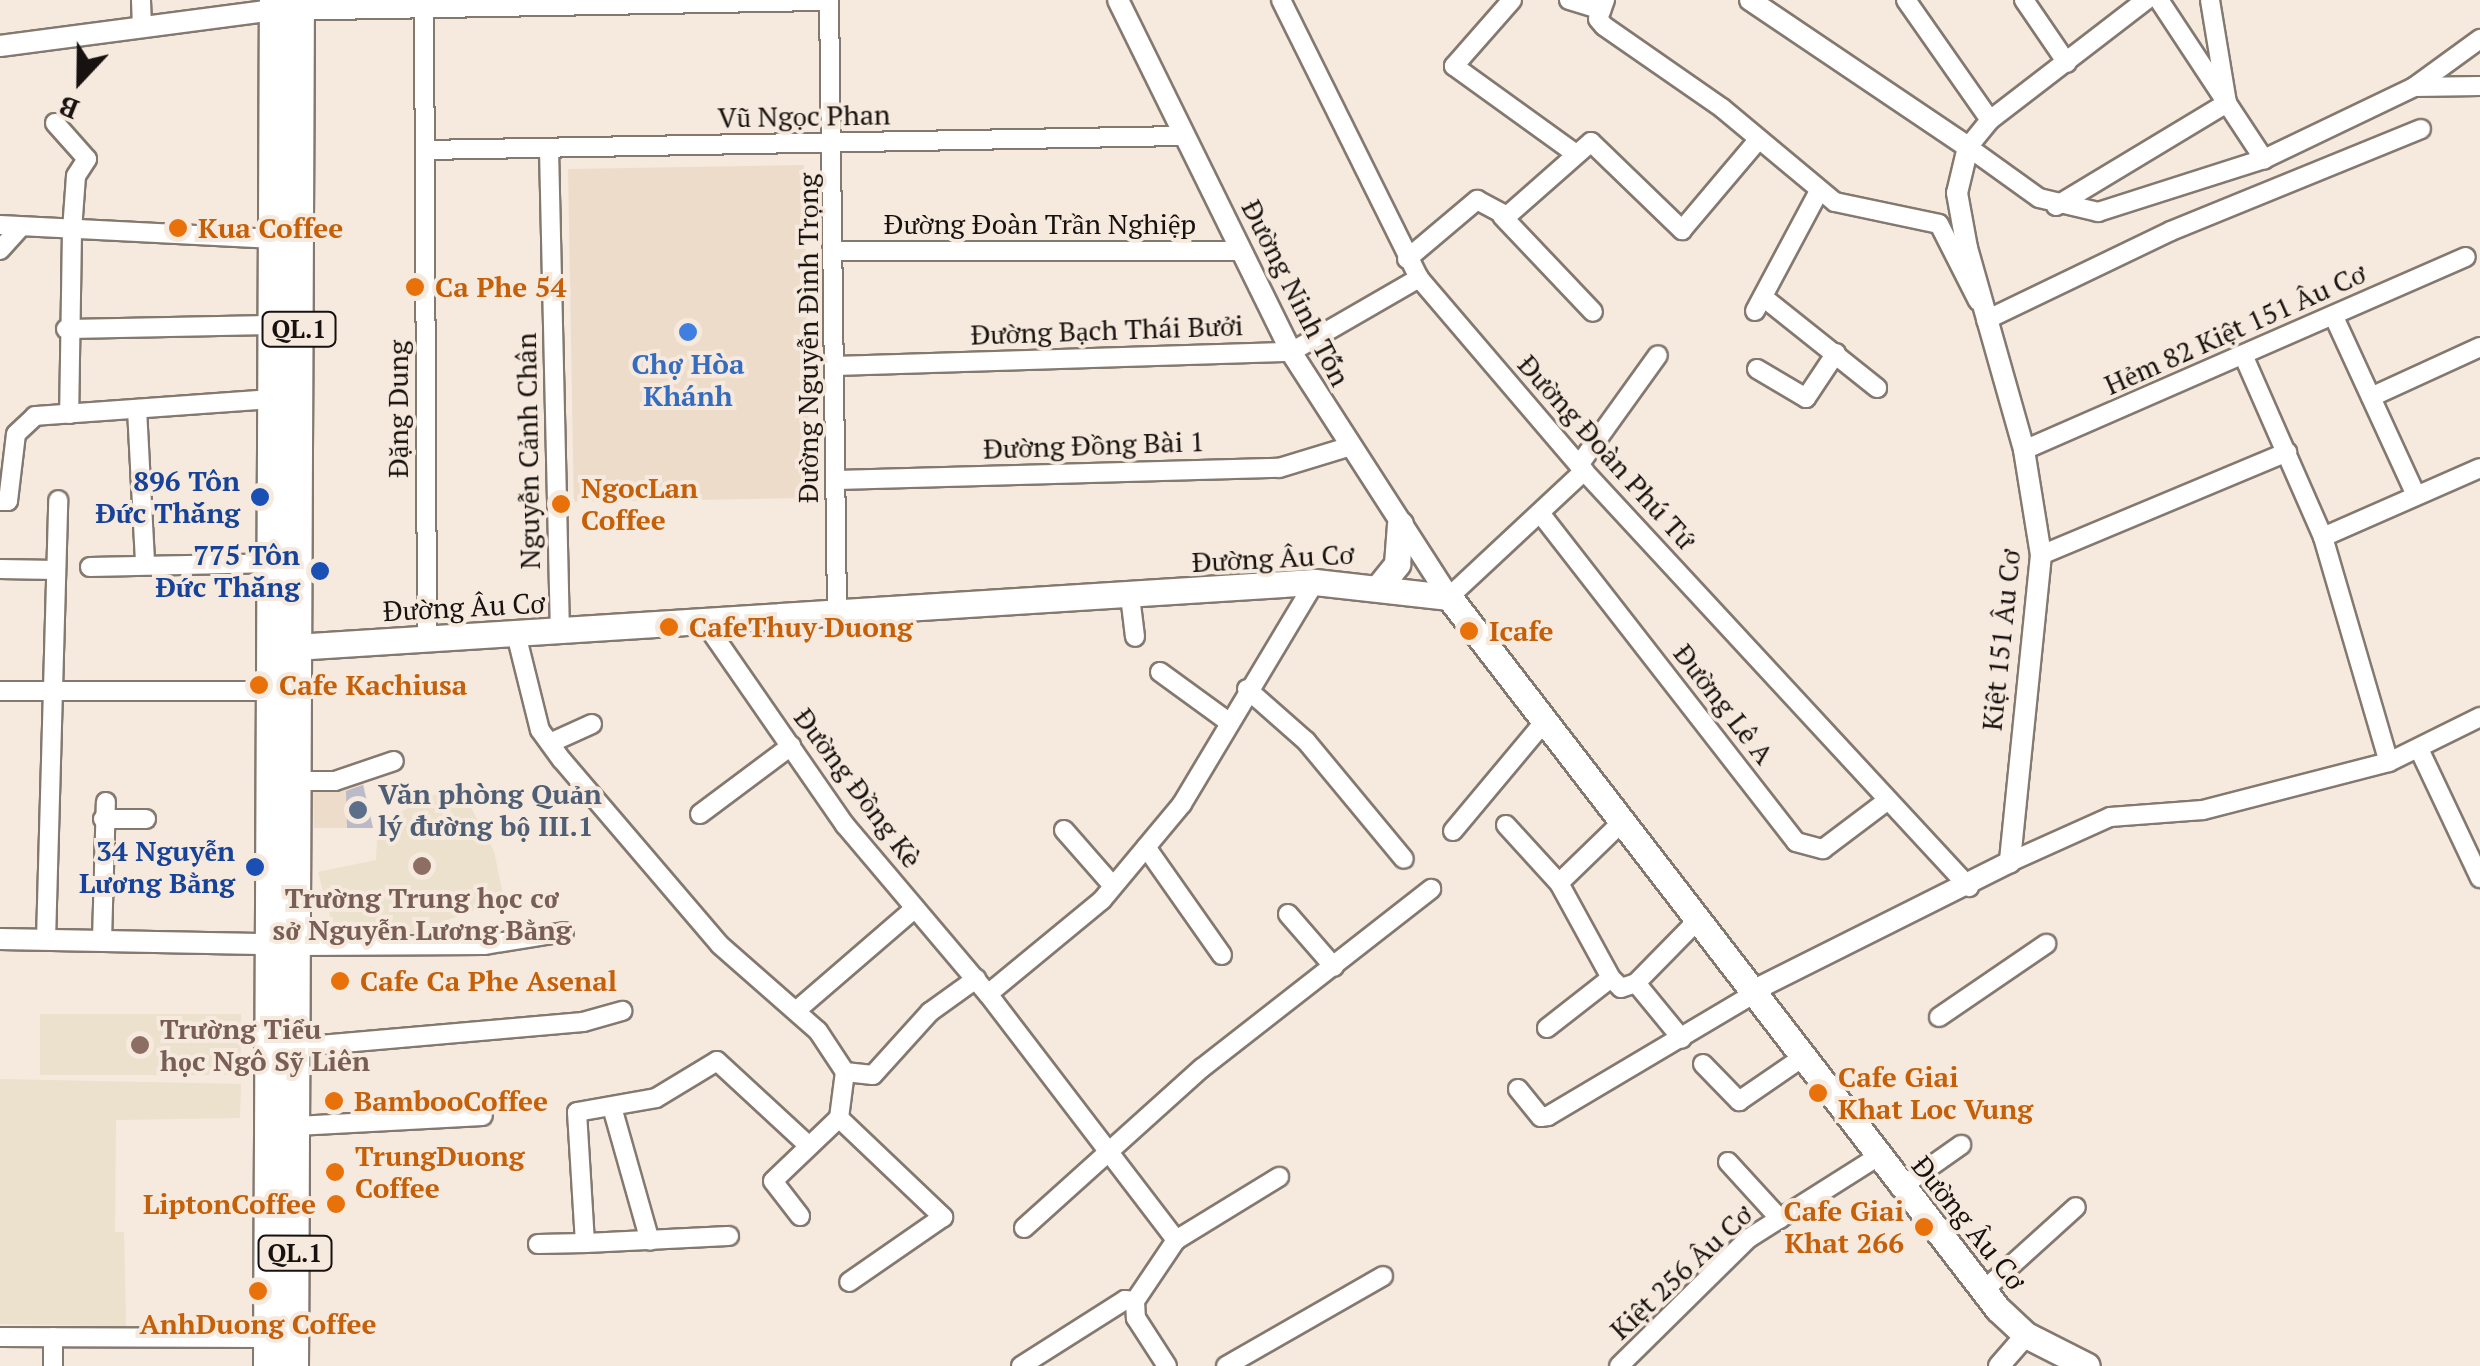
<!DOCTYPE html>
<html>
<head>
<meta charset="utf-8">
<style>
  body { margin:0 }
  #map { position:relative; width:2480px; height:1366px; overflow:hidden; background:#f6e9de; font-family:"PT Serif",serif }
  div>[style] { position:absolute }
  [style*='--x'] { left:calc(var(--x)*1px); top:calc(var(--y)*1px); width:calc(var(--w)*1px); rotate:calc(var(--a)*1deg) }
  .built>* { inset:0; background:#eedccb; transform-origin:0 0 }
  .education>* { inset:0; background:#ebe1cc; transform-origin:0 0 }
  .building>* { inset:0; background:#bbbac8 }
  .roads { filter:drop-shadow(2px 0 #84796f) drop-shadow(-2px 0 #84796f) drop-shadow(0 2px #84796f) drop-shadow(0 -2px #84796f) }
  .minor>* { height:18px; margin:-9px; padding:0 9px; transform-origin:9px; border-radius:9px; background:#fff }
  .tertiary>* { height:20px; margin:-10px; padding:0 10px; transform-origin:10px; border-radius:10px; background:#fff }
  .secondary>* { height:25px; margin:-12.5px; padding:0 12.5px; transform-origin:12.5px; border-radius:12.5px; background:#fff }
  .trunk>* { height:28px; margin:-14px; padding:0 14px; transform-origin:14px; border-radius:14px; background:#fff }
  .dots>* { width:28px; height:28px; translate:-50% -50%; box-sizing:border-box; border:5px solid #f6e9de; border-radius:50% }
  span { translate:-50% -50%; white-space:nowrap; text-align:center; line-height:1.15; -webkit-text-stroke:8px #f6e9de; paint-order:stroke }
  .shield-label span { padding:2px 8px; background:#f6e9de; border:2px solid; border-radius:8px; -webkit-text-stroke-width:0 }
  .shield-label { font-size:25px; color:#17120f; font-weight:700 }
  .street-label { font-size:28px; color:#17120f }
  .food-label { font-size:28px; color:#c56008; font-weight:700 }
  .left { translate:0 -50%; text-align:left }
  .right { translate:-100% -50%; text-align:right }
  .shop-label { font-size:28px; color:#366cbe; font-weight:700 }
  .transit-label { font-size:28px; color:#164399; font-weight:700 }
  .service-label { font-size:28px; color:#4e5e75; font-weight:700 }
  .education-label { font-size:28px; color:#785e54; font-weight:700 }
  .north { position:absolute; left:30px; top:30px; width:100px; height:100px; -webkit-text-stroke:8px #f6e9de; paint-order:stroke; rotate:202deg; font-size:28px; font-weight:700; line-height:40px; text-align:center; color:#17120f }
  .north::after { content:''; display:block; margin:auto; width:35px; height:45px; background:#17120f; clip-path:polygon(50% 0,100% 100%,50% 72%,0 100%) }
</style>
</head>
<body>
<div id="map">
  <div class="built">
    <i style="left:804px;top:165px;width:333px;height:236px;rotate:89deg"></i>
    <i style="clip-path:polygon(363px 782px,373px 828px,314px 828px,313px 784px)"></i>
  </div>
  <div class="education">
    <i style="clip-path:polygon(441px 791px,447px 802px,465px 796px,494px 851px,504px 900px,402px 936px,336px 937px,318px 872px,376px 860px,378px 824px)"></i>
    <i style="left:40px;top:1014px;width:201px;height:61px"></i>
    <i style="clip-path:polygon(0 1079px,241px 1084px,240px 1118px,116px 1120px,115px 1232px,124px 1232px,126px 1326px,0 1324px)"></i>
  </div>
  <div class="building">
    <i style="clip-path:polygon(363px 785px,373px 828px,347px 828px,346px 791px)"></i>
  </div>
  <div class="roads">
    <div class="minor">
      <i style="--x:141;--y:0;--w:28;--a:88"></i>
      <i style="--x:424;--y:0;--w:638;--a:89.73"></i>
      <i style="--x:829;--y:0;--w:615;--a:89.25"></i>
      <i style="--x:1281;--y:0;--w:310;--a:63.6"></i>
      <i style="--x:1419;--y:278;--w:254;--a:49.5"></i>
      <i style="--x:1584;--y:471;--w:567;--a:47.22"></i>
      <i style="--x:1512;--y:0;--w:88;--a:131.3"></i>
      <i style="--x:1454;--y:66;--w:150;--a:35.8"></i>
      <i style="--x:1569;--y:0;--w:34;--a:17"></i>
      <i style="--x:1605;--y:0;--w:20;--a:110"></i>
      <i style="--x:1598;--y:19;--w:9;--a:49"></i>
      <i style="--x:1604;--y:26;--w:144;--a:34.8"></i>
      <i style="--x:1722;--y:108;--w:147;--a:39.8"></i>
      <i style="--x:1835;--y:202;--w:106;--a:11.9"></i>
      <i style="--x:1939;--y:224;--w:86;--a:63.1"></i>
      <i style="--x:1906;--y:0;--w:146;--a:55"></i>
      <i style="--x:2024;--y:0;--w:76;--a:55.7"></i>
      <i style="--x:2146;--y:0;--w:197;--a:142.4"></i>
      <i style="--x:1990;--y:120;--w:35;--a:129"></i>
      <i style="--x:1968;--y:147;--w:87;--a:35.7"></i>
      <i style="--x:2039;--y:198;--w:61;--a:13.3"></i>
      <i style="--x:2098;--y:212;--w:174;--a:-17.7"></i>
      <i style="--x:2264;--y:159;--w:166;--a:-25.6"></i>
      <i style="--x:2414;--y:87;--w:82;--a:-36"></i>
      <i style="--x:2159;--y:0;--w:191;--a:56.6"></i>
      <i style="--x:2414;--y:87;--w:66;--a:-0.9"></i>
      <i style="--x:55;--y:123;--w:48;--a:48.4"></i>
      <i style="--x:87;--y:159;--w:20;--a:123"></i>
      <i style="--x:76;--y:176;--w:55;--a:94.2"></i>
      <i style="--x:72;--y:231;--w:183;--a:90.9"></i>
      <i style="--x:549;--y:149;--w:482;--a:88.7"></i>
      <i style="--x:425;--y:150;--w:760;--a:-1.06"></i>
      <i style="--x:2056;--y:206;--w:200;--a:-31.1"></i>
      <i style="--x:2227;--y:103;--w:104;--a:-99.4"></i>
      <i style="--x:1502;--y:216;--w:132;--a:46.5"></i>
      <i style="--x:0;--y:225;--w:275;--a:2.9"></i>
      <i style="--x:0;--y:250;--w:30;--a:-48"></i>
      <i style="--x:837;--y:251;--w:405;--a:0"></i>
      <i style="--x:1407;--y:259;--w:92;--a:-40.1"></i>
      <i style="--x:1477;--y:200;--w:34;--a:28"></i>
      <i style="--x:1507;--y:216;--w:112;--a:-41.4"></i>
      <i style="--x:1591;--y:142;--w:127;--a:44"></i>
      <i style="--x:1682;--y:230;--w:118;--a:-49.8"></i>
      <i style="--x:1763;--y:297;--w:146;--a:38.6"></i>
      <i style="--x:1755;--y:311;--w:136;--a:-61.9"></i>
      <i style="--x:2334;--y:317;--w:196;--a:65.3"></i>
      <i style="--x:1986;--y:320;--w:205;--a:-25.7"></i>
      <i style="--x:2171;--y:231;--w:270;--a:-22.2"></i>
      <i style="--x:66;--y:329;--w:207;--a:-1.1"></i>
      <i style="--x:2244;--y:357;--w:197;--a:66.3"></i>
      <i style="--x:2323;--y:537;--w:234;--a:73.7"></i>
      <i style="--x:836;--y:366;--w:455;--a:-1.8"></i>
      <i style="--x:1291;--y:352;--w:148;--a:-30"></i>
      <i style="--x:1757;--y:369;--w:57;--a:30.6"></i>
      <i style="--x:1806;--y:398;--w:54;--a:-56.3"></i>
      <i style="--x:2371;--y:397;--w:120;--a:-24.6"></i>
      <i style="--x:137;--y:409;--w:154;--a:87"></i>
      <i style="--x:2024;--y:450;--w:482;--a:-23.6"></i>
      <i style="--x:1579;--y:465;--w:135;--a:-54.3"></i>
      <i style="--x:837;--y:480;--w:442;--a:-1.6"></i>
      <i style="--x:1279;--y:468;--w:72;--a:-16.9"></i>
      <i style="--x:0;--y:501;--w:8;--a:0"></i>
      <i style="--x:8;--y:501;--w:67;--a:-83.2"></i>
      <i style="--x:16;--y:434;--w:26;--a:-43"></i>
      <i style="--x:35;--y:416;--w:239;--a:-4.1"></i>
      <i style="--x:1540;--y:513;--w:417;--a:52.1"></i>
      <i style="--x:1796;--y:842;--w:28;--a:15"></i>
      <i style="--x:1823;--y:849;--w:81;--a:-37"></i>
      <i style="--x:2323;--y:537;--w:171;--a:-23.7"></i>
      <i style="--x:2041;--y:555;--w:267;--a:-22.7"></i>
      <i style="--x:90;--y:567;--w:185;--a:-1.2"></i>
      <i style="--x:0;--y:569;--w:56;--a:1"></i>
      <i style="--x:1130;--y:596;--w:41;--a:83"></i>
      <i style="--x:1449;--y:597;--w:185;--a:-43"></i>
      <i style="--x:705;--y:623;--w:246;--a:55.3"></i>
      <i style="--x:845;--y:825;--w:221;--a:49.8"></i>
      <i style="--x:988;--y:994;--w:310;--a:52.6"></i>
      <i style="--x:1176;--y:1240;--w:73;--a:123.9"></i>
      <i style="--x:1135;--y:1301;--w:17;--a:87"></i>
      <i style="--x:1136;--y:1318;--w:57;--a:57.1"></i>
      <i style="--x:516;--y:634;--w:99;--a:76"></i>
      <i style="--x:540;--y:730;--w:37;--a:54"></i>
      <i style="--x:562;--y:760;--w:243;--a:49.5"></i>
      <i style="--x:720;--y:945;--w:130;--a:41.3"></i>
      <i style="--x:818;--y:1031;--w:49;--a:56.6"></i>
      <i style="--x:1160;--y:672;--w:82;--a:36"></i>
      <i style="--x:1247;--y:689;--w:79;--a:41.4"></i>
      <i style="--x:1306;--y:741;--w:153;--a:50.3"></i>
      <i style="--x:0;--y:691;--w:273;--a:0"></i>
      <i style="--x:550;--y:743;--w:46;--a:-24.3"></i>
      <i style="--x:2419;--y:749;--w:143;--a:64.7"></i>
      <i style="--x:299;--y:781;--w:36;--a:0"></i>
      <i style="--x:335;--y:781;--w:62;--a:-18.7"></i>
      <i style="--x:700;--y:814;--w:114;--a:-36.8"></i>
      <i style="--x:103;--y:819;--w:43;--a:0"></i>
      <i style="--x:1623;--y:821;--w:89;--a:135.9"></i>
      <i style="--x:1559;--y:883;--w:108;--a:61.3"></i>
      <i style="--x:1611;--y:978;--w:14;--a:45"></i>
      <i style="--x:1621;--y:988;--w:16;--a:-18"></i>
      <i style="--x:1636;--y:983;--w:90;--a:-45.5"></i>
      <i style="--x:1506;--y:825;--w:79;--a:47.6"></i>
      <i style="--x:1064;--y:830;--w:74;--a:48.8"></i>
      <i style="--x:1453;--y:831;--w:143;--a:-50.1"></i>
      <i style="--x:1146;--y:847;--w:132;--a:54.9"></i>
      <i style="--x:2010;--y:862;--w:110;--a:-24.2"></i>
      <i style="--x:2110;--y:817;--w:93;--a:-4.3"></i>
      <i style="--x:2203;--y:810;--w:192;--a:-14.5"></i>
      <i style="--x:2389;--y:762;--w:102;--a:-26.3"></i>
      <i style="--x:1288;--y:914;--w:70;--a:49"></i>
      <i style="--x:46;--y:940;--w:440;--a:-88.4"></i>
      <i style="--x:102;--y:941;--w:139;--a:-88.4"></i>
      <i style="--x:297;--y:946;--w:187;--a:-0.3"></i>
      <i style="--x:484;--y:945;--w:81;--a:-9.2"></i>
      <i style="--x:1636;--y:983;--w:72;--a:50.6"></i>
      <i style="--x:988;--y:994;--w:148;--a:-39.5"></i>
      <i style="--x:1102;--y:900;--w:125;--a:-50.2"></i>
      <i style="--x:1182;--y:804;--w:259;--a:-59.1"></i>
      <i style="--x:797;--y:1010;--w:156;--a:-40.8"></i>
      <i style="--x:1939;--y:1017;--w:130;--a:-34.3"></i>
      <i style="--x:1547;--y:1028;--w:81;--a:-38"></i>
      <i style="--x:297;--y:1047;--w:287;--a:-5"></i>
      <i style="--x:583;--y:1022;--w:41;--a:-15.8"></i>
      <i style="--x:1703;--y:1064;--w:52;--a:45.8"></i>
      <i style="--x:1739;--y:1101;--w:78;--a:-34.5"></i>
      <i style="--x:845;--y:1072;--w:28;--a:6"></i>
      <i style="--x:873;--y:1075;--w:85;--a:-47.9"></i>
      <i style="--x:930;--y:1012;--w:57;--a:-35.7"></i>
      <i style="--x:1518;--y:1089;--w:36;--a:51"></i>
      <i style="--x:1541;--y:1117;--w:7;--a:-8"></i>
      <i style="--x:1548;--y:1116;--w:241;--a:-30.7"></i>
      <i style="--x:612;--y:1107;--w:139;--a:74.2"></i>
      <i style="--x:839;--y:1118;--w:144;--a:43.6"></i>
      <i style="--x:943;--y:1217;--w:114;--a:145.3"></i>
      <i style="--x:296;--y:1126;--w:187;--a:-3.1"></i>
      <i style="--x:1728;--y:1162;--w:77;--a:47.6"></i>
      <i style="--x:1900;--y:1188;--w:75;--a:-35.2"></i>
      <i style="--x:800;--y:1216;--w:44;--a:-127.6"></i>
      <i style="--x:773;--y:1181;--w:91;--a:-43.7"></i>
      <i style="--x:839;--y:1118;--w:46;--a:-82.6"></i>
      <i style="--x:1024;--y:1228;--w:239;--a:-42"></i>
      <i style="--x:1202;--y:1068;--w:291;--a:-38"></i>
      <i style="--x:729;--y:1236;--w:144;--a:177.2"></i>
      <i style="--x:585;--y:1243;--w:131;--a:-93.5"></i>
      <i style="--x:577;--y:1112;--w:80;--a:-10"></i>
      <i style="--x:656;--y:1098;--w:71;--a:-31.2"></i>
      <i style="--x:717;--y:1061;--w:125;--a:42.7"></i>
      <i style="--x:1176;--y:1240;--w:121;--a:-31.5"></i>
      <i style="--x:538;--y:1244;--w:47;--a:-1.2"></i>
      <i style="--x:1983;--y:1291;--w:125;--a:-42.1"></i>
      <i style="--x:0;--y:1337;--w:268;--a:0.2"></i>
      <i style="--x:53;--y:1366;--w:29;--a:-90"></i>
      <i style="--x:1021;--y:1366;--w:123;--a:-32.4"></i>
      <i style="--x:1125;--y:1300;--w:10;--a:6"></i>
      <i style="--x:1226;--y:1366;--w:181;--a:-29.8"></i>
      <i style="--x:1619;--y:1366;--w:182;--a:-44.6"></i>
      <i style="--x:1749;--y:1238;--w:151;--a:-32.3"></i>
    </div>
    <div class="tertiary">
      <i style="--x:1118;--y:0;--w:392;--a:63.8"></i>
      <i style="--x:1291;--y:352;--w:292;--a:57.2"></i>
      <i style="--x:1750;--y:0;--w:263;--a:34"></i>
      <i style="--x:1968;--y:147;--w:47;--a:103.4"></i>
      <i style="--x:1957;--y:193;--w:56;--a:79.7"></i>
      <i style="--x:1967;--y:248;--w:210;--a:74.2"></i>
      <i style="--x:2024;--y:450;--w:106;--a:80.8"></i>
      <i style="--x:2041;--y:555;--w:309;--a:95.8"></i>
      <i style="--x:2010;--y:862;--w:286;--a:153.4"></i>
      <i style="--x:0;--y:46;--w:276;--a:-7.5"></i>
      <i style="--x:274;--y:10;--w:546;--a:-1.05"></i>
      <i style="--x:0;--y:939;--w:272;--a:1.1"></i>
      <i style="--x:1999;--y:1366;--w:41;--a:-48.9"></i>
    </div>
    <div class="secondary">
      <i style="--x:1381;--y:584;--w:26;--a:-51"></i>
      <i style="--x:1397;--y:564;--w:40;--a:-85.7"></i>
      <i style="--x:279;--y:648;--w:1038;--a:-3.65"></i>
      <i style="--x:1315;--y:582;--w:135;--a:6.4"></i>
      <i style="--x:1449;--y:597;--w:899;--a:52.37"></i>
      <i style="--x:1998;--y:1309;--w:38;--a:43"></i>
      <i style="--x:2026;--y:1335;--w:68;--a:26.9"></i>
    </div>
    <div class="trunk">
      <i style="--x:268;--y:1366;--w:1366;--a:-89.75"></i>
      <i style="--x:294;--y:1366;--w:1366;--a:-89.75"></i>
    </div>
  </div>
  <div class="dots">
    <i style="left:178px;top:228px;background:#e8710a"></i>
    <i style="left:415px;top:287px;background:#e8710a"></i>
    <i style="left:688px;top:332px;background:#3f7fe0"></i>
    <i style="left:260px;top:497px;background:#1a4fb4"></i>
    <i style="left:561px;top:504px;background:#e8710a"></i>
    <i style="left:320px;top:571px;background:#1a4fb4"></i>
    <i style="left:669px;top:627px;background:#e8710a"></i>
    <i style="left:1469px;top:631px;background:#e8710a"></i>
    <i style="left:259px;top:685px;background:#e8710a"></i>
    <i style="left:358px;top:810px;background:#5c6f8a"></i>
    <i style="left:422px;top:866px;background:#8d6e63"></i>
    <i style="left:255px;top:867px;background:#1a4fb4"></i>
    <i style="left:340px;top:981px;background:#e8710a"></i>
    <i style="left:140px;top:1045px;background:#8d6e63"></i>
    <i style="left:1818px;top:1093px;background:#e8710a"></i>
    <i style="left:334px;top:1101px;background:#e8710a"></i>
    <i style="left:335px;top:1172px;background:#e8710a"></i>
    <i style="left:336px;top:1204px;background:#e8710a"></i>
    <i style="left:1924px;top:1227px;background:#e8710a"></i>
    <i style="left:258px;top:1291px;background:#e8710a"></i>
  </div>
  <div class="shield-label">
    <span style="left:299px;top:329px">QL.1</span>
    <span style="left:295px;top:1253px">QL.1</span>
  </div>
  <div class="street-label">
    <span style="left:804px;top:116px;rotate:-1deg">Vũ Ngọc Phan</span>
    <span style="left:1040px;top:224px">Đường Đoàn Trần Nghiệp</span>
    <span style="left:1296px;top:293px;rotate:63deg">Đường Ninh Tốn</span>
    <span style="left:2235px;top:329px;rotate:-24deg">Hẻm 82 Kiệt 151 Âu Cơ</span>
    <span style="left:1107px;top:330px;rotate:-2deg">Đường Bạch Thái Bưởi</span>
    <span style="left:808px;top:338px;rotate:-90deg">Đường Nguyễn Đình Trọng</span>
    <span style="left:398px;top:409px;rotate:-90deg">Đặng Dung</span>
    <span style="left:1094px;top:445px;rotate:-2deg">Đường Đồng Bài 1</span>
    <span style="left:528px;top:451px;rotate:-91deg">Nguyễn Cảnh Chân</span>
    <span style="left:1607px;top:452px;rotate:48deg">Đường Đoàn Phú Tứ</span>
    <span style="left:1273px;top:558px;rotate:-3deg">Đường Âu Cơ</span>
    <span style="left:464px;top:607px;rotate:-3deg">Đường Âu Cơ</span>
    <span style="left:2001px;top:640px;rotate:-84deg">Kiệt 151 Âu Cơ</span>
    <span style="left:1724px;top:704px;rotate:52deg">Đường Lê A</span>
    <span style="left:858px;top:788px;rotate:53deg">Đường Đồng Kè</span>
    <span style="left:1969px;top:1223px;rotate:51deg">Đường Âu Cơ</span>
    <span style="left:1681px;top:1272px;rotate:-43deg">Kiệt 256 Âu Cơ</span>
  </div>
  <div class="food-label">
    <span class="left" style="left:198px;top:228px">Kua Coffee</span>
    <span class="left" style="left:435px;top:287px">Ca Phe 54</span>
    <span class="left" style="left:581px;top:504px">NgocLan<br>Coffee</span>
    <span class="left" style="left:689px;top:627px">CafeThuy Duong</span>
    <span class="left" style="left:1489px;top:631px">Icafe</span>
    <span class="left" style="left:279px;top:685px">Cafe Kachiusa</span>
    <span class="left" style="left:360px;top:981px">Cafe Ca Phe Asenal</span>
    <span class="left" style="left:1838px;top:1093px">Cafe Giai<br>Khat Loc Vung</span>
    <span class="left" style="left:354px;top:1101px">BambooCoffee</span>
    <span class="left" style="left:355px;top:1172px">TrungDuong<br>Coffee</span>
    <span class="right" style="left:316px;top:1204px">LiptonCoffee</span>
    <span class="right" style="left:1904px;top:1227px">Cafe Giai<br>Khat 266</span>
    <span style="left:258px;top:1324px">AnhDuong Coffee</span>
  </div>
  <div class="shop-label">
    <span style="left:688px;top:380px">Chợ Hòa<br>Khánh</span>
  </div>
  <div class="transit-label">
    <span class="right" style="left:240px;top:497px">896 Tôn<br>Đức Thắng</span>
    <span class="right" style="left:300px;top:571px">775 Tôn<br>Đức Thắng</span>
    <span class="right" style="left:235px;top:867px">34 Nguyễn<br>Lương Bằng</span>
  </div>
  <div class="service-label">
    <span class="left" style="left:378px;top:810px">Văn phòng Quản<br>lý đường bộ III.1</span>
  </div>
  <div class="education-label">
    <span style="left:422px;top:914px">Trường Trung học cơ<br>sở Nguyễn Lương Bằng</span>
    <span class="left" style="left:160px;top:1045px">Trường Tiểu<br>học Ngô Sỹ Liên</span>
  </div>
  <div class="north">B</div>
</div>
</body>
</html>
